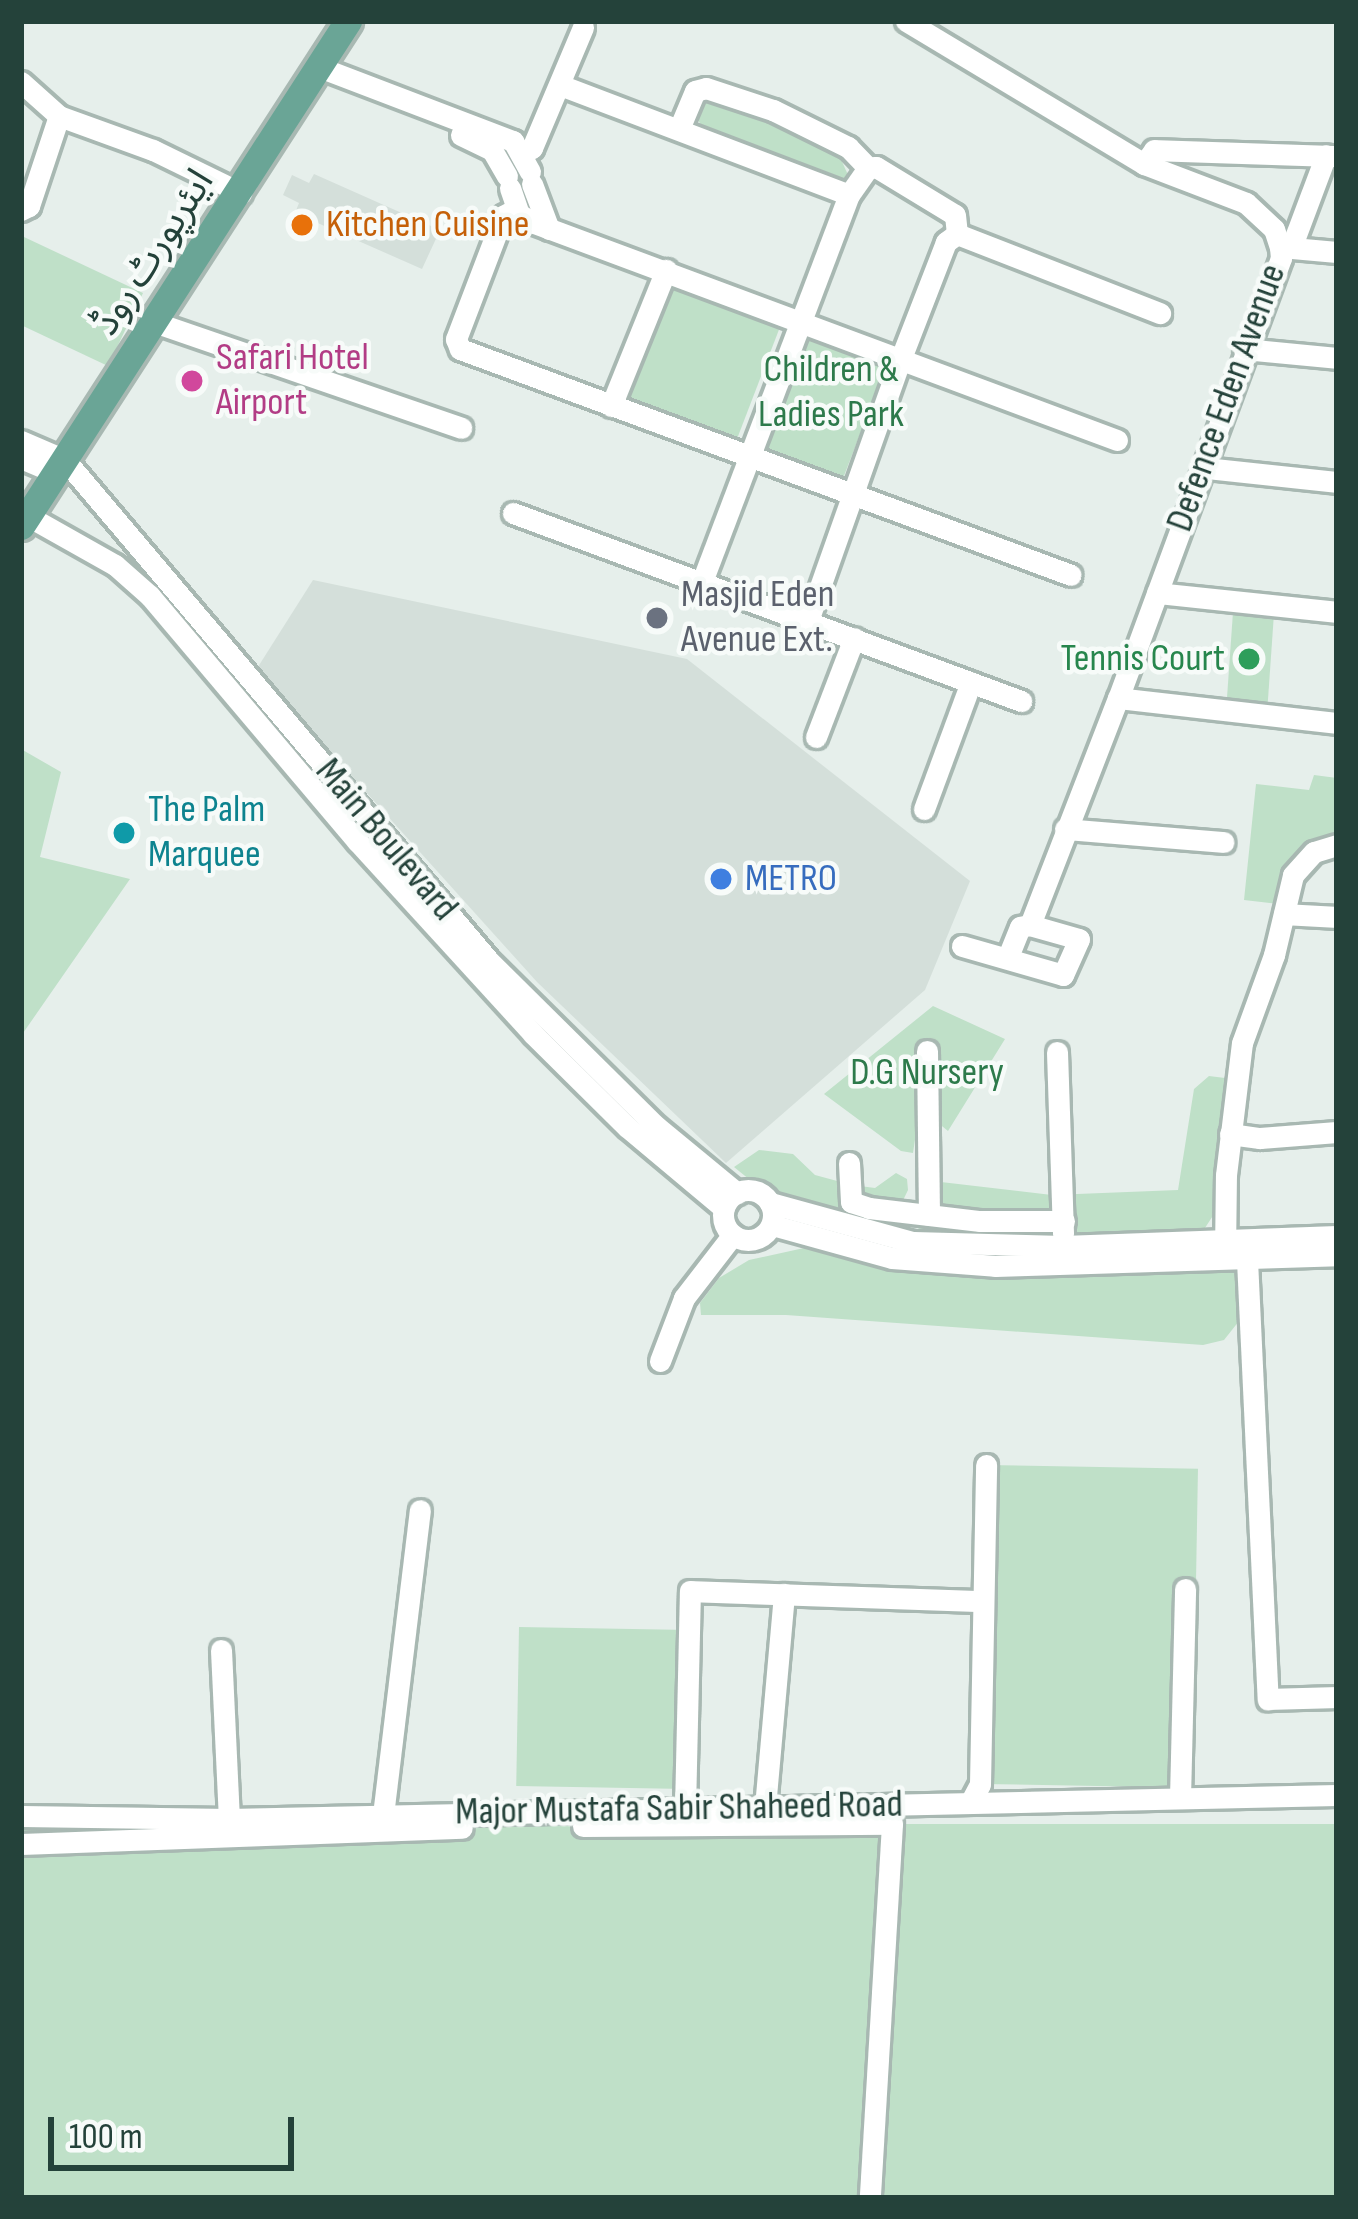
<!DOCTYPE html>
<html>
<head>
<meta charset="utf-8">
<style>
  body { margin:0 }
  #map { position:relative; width:1358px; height:2219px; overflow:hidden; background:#e6efeb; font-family:"Sofia Sans Condensed","Noto Sans Arabic",sans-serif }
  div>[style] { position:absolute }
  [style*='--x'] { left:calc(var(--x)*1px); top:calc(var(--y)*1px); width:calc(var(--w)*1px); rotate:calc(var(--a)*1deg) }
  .built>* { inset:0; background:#d4dfda }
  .green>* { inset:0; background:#bfe0c8; transform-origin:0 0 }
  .roads { filter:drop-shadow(3px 0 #a8b8b2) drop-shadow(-3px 0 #a8b8b2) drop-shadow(0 3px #a8b8b2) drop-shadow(0 -3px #a8b8b2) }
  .minor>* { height:21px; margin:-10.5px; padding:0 10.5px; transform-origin:10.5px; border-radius:10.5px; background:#fff }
  .minor>.ring { margin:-10.5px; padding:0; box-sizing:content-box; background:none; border:21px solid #fff; border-radius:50% }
  .major>* { height:27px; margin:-13.5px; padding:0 13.5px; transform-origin:13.5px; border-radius:13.5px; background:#6aa596 }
  .dots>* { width:33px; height:33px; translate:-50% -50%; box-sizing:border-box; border:6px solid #f7fbf9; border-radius:50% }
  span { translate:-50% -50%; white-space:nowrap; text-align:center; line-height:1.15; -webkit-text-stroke:9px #f7fbf9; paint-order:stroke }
  .food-label { font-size:39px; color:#c56008 }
  .left { translate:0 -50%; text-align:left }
  .street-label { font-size:39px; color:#24423a }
  .hotel-label { font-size:39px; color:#b23c85 }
  .park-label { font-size:39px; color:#2d7a4b }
  .worship-label { font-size:39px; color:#5b616d }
  .leisure-label { font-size:39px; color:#27864d }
  .right { translate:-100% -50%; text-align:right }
  .culture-label { font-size:39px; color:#0d838f }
  .shop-label { font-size:39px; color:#366cbe }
  .frame { position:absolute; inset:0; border:24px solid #24423a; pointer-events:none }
  .scale { position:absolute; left:48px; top:2117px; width:246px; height:54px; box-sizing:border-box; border:6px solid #24423a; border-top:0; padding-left:15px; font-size:36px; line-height:42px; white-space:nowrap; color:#24423a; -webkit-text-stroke:9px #f7fbf9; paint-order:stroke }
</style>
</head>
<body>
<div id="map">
  <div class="built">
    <i style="clip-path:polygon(314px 174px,440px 230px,422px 269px,295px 213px,299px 203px,283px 195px,292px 175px,309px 183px)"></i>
    <i style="clip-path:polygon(313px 580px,687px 659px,970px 881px,925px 990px,726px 1163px,537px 982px,256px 670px)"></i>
  </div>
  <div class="green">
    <i style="clip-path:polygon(703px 102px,723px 104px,809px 135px,840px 157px,848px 175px,841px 180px,705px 131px,696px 117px)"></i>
    <i style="clip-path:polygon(24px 237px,143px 293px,108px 366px,21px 325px)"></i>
    <i style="left:669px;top:284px;width:119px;height:122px;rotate:21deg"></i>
    <i style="left:807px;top:335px;width:85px;height:123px;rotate:21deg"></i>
    <i style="left:1233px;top:612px;width:41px;height:90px;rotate:4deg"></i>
    <i style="clip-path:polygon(21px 749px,61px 772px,40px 857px,130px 879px,21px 1036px)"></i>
    <i style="clip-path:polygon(1314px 775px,1337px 778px,1337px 837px,1279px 904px,1244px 900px,1256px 784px,1309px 790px)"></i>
    <i style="clip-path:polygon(933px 1006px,1005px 1039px,948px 1131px,937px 1122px,917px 1126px,913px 1153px,901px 1151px,824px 1094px)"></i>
    <i style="clip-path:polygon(1209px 1076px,1225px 1078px,1218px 1208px,1203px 1231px,1105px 1237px,924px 1234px,916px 1226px,930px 1187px,941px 1182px,1052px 1195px,1178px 1190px,1194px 1089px)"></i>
    <i style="clip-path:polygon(759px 1150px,793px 1154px,815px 1175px,852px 1185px,875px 1188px,896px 1173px,907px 1179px,908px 1190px,894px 1219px,880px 1225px,783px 1198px,771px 1185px,750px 1180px,734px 1167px)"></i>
    <i style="clip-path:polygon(804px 1248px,913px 1269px,989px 1276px,1231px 1270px,1239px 1272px,1247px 1311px,1224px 1340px,1203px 1345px,786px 1315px,701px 1315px,700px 1303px,719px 1278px,749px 1260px)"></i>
    <i style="left:986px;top:1465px;width:212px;height:319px;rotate:1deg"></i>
    <i style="left:519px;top:1627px;width:170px;height:159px;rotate:1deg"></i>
    <i style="left:1337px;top:1824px;width:374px;height:1317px;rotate:90deg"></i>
  </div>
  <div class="roads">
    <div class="minor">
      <i style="--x:906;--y:21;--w:278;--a:31"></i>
      <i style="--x:1144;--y:164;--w:109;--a:20.9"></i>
      <i style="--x:1246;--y:203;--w:38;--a:43"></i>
      <i style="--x:1274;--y:229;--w:19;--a:72"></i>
      <i style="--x:1280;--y:247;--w:11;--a:85"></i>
      <i style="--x:1281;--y:258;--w:469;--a:110.3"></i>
      <i style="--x:1118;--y:698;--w:243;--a:111.2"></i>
      <i style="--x:1030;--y:925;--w:10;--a:169"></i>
      <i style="--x:1020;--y:927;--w:31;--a:112"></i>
      <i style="--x:319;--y:67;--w:208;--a:20.9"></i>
      <i style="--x:513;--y:141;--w:35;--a:61"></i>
      <i style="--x:21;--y:82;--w:51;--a:41.8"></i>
      <i style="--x:59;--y:116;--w:100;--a:19.9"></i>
      <i style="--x:153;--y:150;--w:98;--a:26"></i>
      <i style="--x:560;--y:85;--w:309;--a:20.8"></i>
      <i style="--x:679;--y:129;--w:41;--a:-67.2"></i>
      <i style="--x:695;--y:91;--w:11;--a:-15"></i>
      <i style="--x:706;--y:88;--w:71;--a:18.2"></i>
      <i style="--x:773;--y:110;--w:84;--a:26.3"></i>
      <i style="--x:848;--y:147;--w:29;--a:46"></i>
      <i style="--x:868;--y:168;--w:8;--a:-7"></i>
      <i style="--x:876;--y:167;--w:92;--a:31.3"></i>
      <i style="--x:955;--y:215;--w:19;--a:84"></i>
      <i style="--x:957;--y:234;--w:14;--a:144"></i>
      <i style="--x:946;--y:242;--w:124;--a:111.2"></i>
      <i style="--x:901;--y:358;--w:278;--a:109.5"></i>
      <i style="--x:461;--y:135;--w:34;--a:26"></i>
      <i style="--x:492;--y:150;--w:30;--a:60"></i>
      <i style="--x:524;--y:152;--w:9;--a:-27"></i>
      <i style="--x:532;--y:148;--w:131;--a:-67.1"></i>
      <i style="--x:1144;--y:164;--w:17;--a:-54"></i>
      <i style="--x:1154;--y:150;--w:183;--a:1.9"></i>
      <i style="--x:532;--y:184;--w:48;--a:69.3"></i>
      <i style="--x:510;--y:188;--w:28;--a:71"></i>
      <i style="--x:519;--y:214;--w:17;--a:31"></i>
      <i style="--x:534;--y:223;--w:622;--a:20.42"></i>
      <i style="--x:516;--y:209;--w:15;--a:152"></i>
      <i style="--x:503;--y:216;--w:132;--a:110.9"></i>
      <i style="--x:456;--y:339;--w:11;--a:68"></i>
      <i style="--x:460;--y:349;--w:651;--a:20.3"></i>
      <i style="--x:21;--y:210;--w:9;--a:-27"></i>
      <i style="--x:29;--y:206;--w:95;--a:-71.6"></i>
      <i style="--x:957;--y:234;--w:218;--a:21.3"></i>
      <i style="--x:1281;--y:247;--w:56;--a:5.1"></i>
      <i style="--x:1291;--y:248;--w:99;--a:-69.4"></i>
      <i style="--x:154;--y:322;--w:325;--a:19"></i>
      <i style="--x:1244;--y:349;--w:93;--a:5.5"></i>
      <i style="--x:611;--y:406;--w:147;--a:-68"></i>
      <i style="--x:21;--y:441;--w:48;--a:23.4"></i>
      <i style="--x:65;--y:460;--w:656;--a:49.76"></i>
      <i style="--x:489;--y:961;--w:236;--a:44.7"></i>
      <i style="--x:657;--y:1127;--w:104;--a:39.5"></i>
      <i style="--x:21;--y:458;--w:38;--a:23"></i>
      <i style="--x:1206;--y:468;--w:132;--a:6.1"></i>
      <i style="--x:513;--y:513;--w:542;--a:20.31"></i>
      <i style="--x:28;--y:516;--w:100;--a:29.4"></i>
      <i style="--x:115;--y:565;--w:47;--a:41.5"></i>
      <i style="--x:150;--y:596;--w:321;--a:49.8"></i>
      <i style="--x:357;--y:841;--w:261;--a:47.6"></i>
      <i style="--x:533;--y:1034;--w:132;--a:44.7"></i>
      <i style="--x:627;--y:1127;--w:126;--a:39.9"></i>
      <i style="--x:703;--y:579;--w:411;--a:-69.2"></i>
      <i style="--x:849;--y:195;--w:33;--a:-55"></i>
      <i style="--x:1157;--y:593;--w:181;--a:6"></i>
      <i style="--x:1118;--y:698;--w:220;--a:6.5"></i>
      <i style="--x:816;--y:737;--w:106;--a:-69"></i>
      <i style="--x:924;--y:809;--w:135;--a:-69.7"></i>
      <i style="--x:1065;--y:829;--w:159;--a:4.7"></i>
      <i style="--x:1284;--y:914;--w:53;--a:3.2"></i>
      <i style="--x:962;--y:946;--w:105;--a:16"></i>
      <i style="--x:1063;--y:975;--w:39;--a:-66"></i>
      <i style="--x:1079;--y:939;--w:51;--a:-164.1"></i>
      <i style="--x:927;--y:1051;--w:164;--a:89.3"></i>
      <i style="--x:1057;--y:1052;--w:182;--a:88.1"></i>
      <i style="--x:1230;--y:1134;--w:30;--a:8"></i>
      <i style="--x:1260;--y:1138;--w:77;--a:-4.5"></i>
      <i style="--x:849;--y:1163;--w:39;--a:87"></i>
      <i style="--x:851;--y:1202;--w:19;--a:18"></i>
      <i style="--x:869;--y:1208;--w:112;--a:6.7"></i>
      <i style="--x:980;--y:1221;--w:84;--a:0"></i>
      <i class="ring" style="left:723px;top:1190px;width:29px;height:29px"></i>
      <i style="--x:770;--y:1203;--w:148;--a:15.3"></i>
      <i style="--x:913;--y:1242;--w:150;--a:1.5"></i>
      <i style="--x:1063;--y:1246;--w:274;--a:-2.1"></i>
      <i style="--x:772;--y:1225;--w:124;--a:15.4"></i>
      <i style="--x:892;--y:1258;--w:103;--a:4.4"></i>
      <i style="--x:995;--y:1266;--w:342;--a:-1.8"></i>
      <i style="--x:1225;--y:1254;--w:79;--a:-89.3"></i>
      <i style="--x:1226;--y:1175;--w:133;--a:-83.1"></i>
      <i style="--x:1242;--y:1043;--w:94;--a:-70"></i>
      <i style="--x:1274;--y:955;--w:82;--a:-76.6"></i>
      <i style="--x:1293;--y:875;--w:31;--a:-48"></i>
      <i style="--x:1314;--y:852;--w:24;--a:-17"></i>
      <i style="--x:1247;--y:1260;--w:440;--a:87.3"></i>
      <i style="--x:1268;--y:1699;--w:69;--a:-1.7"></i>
      <i style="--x:660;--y:1361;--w:67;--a:-69.1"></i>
      <i style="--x:684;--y:1298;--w:78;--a:-52.3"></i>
      <i style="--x:221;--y:1650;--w:169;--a:87.3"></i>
      <i style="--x:1180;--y:1798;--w:209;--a:-88.6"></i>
      <i style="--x:970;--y:1803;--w:21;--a:-62"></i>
      <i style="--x:980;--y:1784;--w:319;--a:-88.9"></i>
      <i style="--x:765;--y:1807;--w:214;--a:-84.9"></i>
      <i style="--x:685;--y:1809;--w:218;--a:-88.7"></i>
      <i style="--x:690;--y:1591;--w:291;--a:2"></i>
      <i style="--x:383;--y:1815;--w:307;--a:-83.1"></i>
      <i style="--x:21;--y:1816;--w:208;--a:0.8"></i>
      <i style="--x:229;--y:1819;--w:1108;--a:-1.24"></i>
      <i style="--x:583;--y:1826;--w:309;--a:-0.4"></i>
      <i style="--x:892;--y:1824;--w:375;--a:93.4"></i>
      <i style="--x:21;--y:1844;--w:441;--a:-2.1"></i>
    </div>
    <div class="major">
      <i style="--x:21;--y:526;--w:602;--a:-57.08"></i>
    </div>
  </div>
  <div class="dots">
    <i style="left:302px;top:225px;background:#e8710a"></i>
    <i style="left:192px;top:381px;background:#d1479c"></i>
    <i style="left:657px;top:618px;background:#6b7280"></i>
    <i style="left:1249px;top:659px;background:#2e9e5b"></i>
    <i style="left:124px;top:833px;background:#0f9aa8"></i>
    <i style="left:721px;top:879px;background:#3f7fe0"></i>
  </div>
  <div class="food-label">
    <span class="left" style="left:326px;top:225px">Kitchen Cuisine</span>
  </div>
  <div class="street-label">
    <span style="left:154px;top:253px;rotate:-57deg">ایئرپورٹ روڈ</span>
    <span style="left:1227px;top:398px;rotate:-70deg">Defence Eden Avenue</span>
    <span style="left:386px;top:840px;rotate:50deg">Main Boulevard</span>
    <span style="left:679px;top:1809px;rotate:-1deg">Major Mustafa Sabir Shaheed Road</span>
  </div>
  <div class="hotel-label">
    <span class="left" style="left:216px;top:381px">Safari Hotel<br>Airport</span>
  </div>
  <div class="park-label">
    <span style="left:831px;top:393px">Children &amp;<br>Ladies Park</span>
    <span style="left:927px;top:1073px">D.G Nursery</span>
  </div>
  <div class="worship-label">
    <span class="left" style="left:681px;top:618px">Masjid Eden<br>Avenue Ext.</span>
  </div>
  <div class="leisure-label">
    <span class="right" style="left:1225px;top:659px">Tennis Court</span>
  </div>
  <div class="culture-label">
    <span class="left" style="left:148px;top:833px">The Palm<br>Marquee</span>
  </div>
  <div class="shop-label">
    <span class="left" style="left:745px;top:879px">METRO</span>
  </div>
  <div class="frame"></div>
  <div class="scale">100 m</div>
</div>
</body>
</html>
